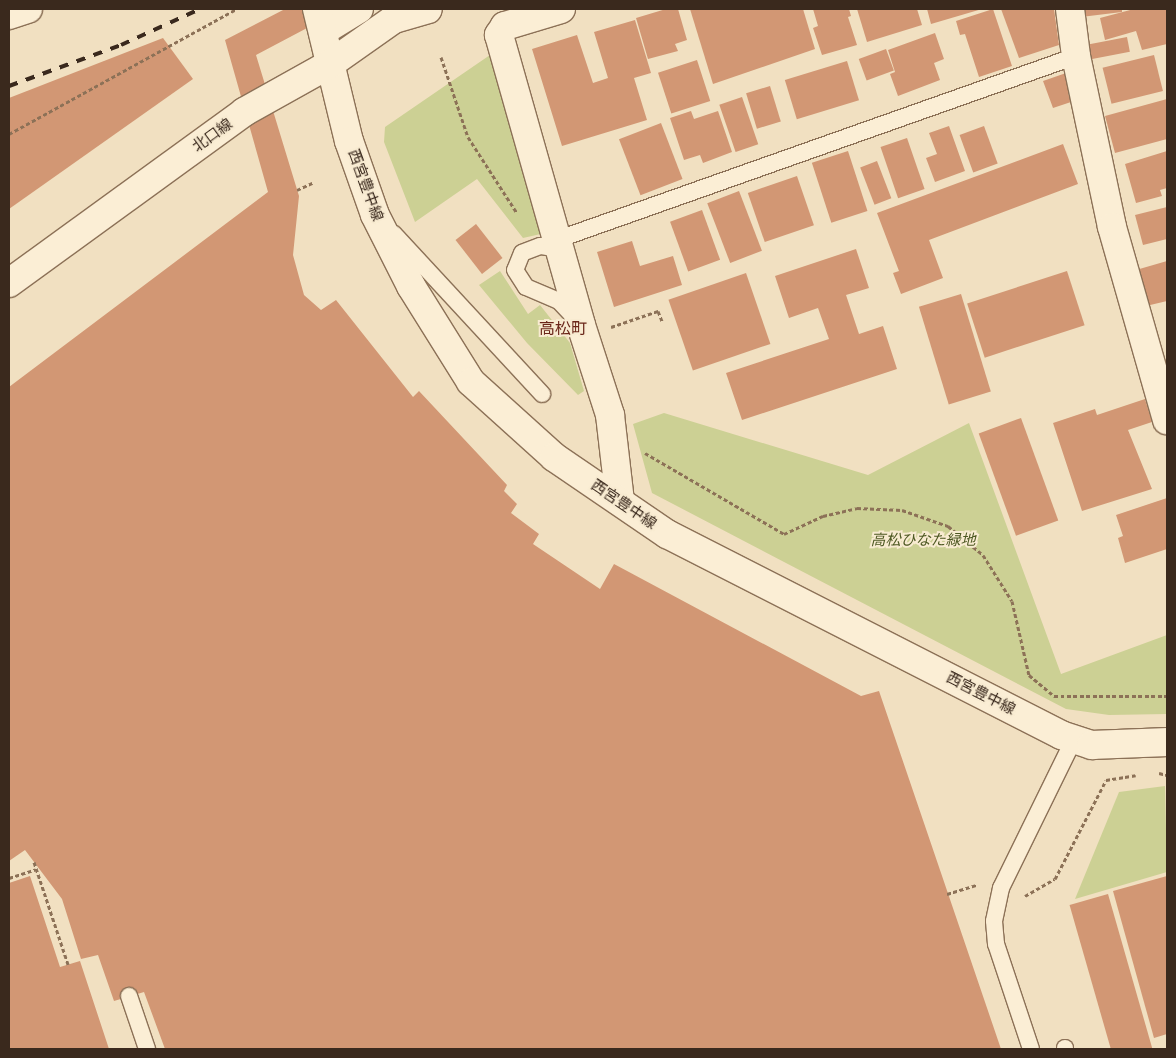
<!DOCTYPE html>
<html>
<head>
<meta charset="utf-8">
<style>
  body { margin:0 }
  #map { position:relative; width:1176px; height:1058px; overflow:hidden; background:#f1e0c1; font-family:"PT Serif","Noto Sans JP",serif }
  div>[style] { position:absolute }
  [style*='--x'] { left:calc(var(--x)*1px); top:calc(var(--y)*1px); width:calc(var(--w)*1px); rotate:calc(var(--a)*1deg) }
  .green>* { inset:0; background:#ccd094 }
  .building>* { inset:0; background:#d29774; transform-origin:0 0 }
  .path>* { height:3px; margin-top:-1.5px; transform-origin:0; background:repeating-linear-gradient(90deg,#8c7157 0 4px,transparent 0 6.5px) }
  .roads { filter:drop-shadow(1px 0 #8c7157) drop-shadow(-1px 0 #8c7157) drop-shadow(0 1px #8c7157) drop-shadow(0 -1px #8c7157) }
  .lane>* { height:16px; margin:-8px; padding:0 8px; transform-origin:8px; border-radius:8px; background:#fbeed5 }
  .street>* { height:28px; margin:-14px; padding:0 14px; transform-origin:14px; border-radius:14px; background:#fbeed5 }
  .secondary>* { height:28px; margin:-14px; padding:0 14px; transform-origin:14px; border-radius:14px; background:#fbeed5 }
  .rail>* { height:4px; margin-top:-2px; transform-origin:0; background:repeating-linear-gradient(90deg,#3a291d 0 9px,transparent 0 18px) }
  span { translate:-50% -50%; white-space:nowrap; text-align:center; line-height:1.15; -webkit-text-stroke:4px #f8ebd1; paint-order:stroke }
  .street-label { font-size:15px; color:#3a291d }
  .park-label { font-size:15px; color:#4d5822; font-style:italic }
  .neighbourhood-label { font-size:16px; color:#6a2619 }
  .frame { position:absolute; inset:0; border:10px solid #3a291d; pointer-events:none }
</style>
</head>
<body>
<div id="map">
  <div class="green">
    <i style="clip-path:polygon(490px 55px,545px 233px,523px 238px,477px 179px,415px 222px,384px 142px,385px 127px)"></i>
    <i style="clip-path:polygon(500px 271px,528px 314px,540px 305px,570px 343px,584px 391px,578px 395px,527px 343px,479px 285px)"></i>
    <i style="clip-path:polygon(664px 413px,868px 475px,969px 423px,1061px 674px,1167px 635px,1167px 714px,1109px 715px,1066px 709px,652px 493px,633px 424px)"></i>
    <i style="clip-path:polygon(1165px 786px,1167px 872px,1075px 899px,1119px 792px)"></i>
  </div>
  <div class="building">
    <i style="clip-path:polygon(285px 9px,343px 9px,256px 55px,299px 196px,293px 255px,304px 295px,321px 310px,336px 300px,413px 397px,419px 391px,507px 485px,504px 491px,517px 504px,511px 513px,539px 534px,533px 544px,600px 589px,614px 564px,861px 696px,879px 691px,1001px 1049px,165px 1049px,144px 992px,114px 1001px,98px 955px,81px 959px,62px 899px,25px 850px,9px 861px,9px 387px,268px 192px,225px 40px)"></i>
    <i style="clip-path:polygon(666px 9px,678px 9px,687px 40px,675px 44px,678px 51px,648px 59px,636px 18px)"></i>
    <i style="clip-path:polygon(690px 9px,803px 9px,815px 49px,713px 84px)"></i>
    <i style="clip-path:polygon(813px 9px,849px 9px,851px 16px,848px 17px,857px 45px,822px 55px,813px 28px,818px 26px)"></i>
    <i style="clip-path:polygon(857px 9px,917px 9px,922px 25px,867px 42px)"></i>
    <i style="clip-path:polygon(927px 9px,982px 9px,931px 24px)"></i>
    <i style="clip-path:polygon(993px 9px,1012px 66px,979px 77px,965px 34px,960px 35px,956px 21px)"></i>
    <i style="clip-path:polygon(1001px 9px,1054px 9px,1059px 45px,1019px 58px)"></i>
    <i style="clip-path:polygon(1080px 9px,1122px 9px,1122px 12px,1081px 17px)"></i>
    <i style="clip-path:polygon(1134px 9px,1167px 9px,1167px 44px,1142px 50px,1136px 31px,1105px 40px,1100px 18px)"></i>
    <i style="clip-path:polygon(635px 20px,651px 73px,634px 78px,647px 120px,562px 146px,532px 49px,577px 35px,593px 83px,608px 78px,594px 32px)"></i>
    <i style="clip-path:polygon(935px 33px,944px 59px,934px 63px,940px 80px,898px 96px,890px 74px,895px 72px,888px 50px)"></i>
    <i style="left:1127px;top:37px;width:15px;height:41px;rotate:79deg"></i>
    <i style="clip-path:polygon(163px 38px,193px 79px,9px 209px,9px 98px)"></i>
    <i style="left:886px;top:49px;width:23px;height:29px;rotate:70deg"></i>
    <i style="left:1154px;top:55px;width:37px;height:53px;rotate:76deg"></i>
    <i style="left:697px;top:60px;width:43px;height:41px;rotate:72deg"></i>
    <i style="left:847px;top:61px;width:41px;height:65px;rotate:73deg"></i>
    <i style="clip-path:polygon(1069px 72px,1075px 90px,1068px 93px,1071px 102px,1053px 108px,1043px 81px)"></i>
    <i style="left:770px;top:86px;width:37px;height:25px;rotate:73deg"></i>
    <i style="left:742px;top:97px;width:50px;height:24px;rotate:71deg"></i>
    <i style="clip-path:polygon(1167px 99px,1167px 139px,1115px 153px,1105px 116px)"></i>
    <i style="clip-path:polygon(691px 111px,694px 119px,718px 111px,732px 152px,703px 163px,700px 155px,684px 160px,670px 118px)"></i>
    <i style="left:661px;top:123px;width:60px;height:45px;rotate:69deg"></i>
    <i style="clip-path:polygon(949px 126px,965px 171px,935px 182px,926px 158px,937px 154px,929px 133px)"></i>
    <i style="left:984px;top:126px;width:40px;height:26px;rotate:70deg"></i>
    <i style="left:907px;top:138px;width:54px;height:28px;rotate:71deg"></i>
    <i style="clip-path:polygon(1063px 144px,1078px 184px,929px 240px,943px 278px,901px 294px,893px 273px,899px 271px,877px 213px)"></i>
    <i style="left:848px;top:151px;width:63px;height:38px;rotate:72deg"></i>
    <i style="clip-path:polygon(1167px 151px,1167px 188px,1160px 190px,1162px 196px,1136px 203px,1125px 164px)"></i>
    <i style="left:877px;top:161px;width:40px;height:18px;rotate:69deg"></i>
    <i style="left:797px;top:176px;width:52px;height:52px;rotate:71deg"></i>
    <i style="left:739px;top:191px;width:64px;height:34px;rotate:69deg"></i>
    <i style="clip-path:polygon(1167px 207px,1167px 239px,1143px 245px,1135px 215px)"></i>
    <i style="left:702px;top:210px;width:53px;height:34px;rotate:70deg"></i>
    <i style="left:476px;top:224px;width:43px;height:26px;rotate:52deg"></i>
    <i style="clip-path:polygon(632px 241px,640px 266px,673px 256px,682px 285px,614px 307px,597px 252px)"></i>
    <i style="clip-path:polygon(856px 249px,869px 288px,846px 295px,859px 334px,883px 326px,897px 369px,742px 420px,726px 373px,829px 339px,818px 308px,789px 318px,775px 276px)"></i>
    <i style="clip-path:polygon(1167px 261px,1167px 301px,1146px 306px,1136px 270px)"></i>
    <i style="left:1067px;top:271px;width:57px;height:105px;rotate:72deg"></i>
    <i style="left:746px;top:273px;width:75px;height:82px;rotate:71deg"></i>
    <i style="left:961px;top:294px;width:102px;height:44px;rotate:73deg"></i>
    <i style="clip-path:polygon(1145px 399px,1152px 422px,1128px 430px,1152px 489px,1082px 511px,1053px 423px,1095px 409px,1097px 415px)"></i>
    <i style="left:1021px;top:418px;width:109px;height:45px;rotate:70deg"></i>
    <i style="clip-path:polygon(1167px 498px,1167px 549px,1125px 563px,1118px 538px,1123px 536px,1116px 515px)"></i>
    <i style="clip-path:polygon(30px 876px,60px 967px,80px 961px,109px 1049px,9px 1049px,9px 883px)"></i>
    <i style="clip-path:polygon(1167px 876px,1167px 1034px,1154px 1038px,1113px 891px)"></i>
    <i style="left:1108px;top:894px;width:161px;height:40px;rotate:74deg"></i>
  </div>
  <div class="path">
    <i style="--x:441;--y:57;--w:84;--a:71.4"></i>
    <i style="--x:468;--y:137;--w:90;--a:57.2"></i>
    <i style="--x:9;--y:134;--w:259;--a:-28.8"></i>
    <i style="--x:297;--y:190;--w:17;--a:-25"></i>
    <i style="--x:611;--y:327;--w:50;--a:-18.8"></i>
    <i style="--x:658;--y:311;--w:11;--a:68"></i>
    <i style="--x:645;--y:453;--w:161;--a:30.2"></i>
    <i style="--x:784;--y:534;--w:43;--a:-24.8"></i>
    <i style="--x:823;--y:516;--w:35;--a:-13"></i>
    <i style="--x:857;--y:508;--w:45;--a:2.5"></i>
    <i style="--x:902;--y:510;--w:49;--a:19.2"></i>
    <i style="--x:948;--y:526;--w:45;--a:39.6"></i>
    <i style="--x:983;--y:555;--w:54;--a:57.8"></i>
    <i style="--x:1012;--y:601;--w:76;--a:77.1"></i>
    <i style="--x:1029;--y:675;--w:33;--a:40"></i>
    <i style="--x:1054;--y:696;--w:113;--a:0"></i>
    <i style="--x:1159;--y:773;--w:8;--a:14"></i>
    <i style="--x:34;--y:862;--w:108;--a:71.6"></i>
    <i style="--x:9;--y:878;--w:28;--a:-18"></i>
    <i style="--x:947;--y:894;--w:31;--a:-17"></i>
    <i style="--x:1025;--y:896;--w:34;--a:-30"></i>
    <i style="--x:1055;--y:879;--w:111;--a:-62.7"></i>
    <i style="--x:1106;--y:780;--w:30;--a:-9"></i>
  </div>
  <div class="roads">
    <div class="lane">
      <i style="--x:394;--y:234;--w:218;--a:47.2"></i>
      <i style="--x:559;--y:239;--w:548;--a:-19.49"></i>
      <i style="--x:564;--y:257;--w:14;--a:-141"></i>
      <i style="--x:553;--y:248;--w:13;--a:-171"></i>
      <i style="--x:540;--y:246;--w:19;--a:159"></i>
      <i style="--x:522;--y:253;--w:18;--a:112"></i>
      <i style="--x:515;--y:270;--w:20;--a:57"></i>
      <i style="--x:526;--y:287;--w:36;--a:23"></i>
      <i style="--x:559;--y:301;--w:22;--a:47"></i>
      <i style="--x:129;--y:996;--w:56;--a:71.2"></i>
      <i style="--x:1065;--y:1048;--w:1;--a:90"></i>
      <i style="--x:1031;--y:1049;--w:111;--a:-108.4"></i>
      <i style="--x:996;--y:944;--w:23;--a:-95"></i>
      <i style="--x:994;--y:921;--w:34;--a:-78"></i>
      <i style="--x:1001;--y:888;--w:166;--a:-63.9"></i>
    </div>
    <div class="street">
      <i style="--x:561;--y:9;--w:59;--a:163.1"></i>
      <i style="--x:505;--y:26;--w:11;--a:124"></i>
      <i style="--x:499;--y:35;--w:301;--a:74.2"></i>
      <i style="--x:581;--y:325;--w:95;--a:72.1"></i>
      <i style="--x:610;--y:415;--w:87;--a:83.4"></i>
      <i style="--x:1070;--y:9;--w:47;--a:82.7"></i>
      <i style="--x:1076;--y:56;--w:175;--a:78.1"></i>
      <i style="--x:1112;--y:227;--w:201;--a:74.1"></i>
      <i style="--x:9;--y:15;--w:20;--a:-18"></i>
      <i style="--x:323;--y:31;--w:42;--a:-31.4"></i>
    </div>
    <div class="secondary">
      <i style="--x:317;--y:9;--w:136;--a:76.4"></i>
      <i style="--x:349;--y:141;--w:78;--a:70.6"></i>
      <i style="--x:375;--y:215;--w:80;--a:63.1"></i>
      <i style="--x:411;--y:286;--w:113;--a:58"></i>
      <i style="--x:471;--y:382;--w:112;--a:42.1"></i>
      <i style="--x:554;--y:457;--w:137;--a:34.3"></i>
      <i style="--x:667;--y:534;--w:442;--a:27"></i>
      <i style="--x:1061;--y:735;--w:33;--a:18"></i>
      <i style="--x:1092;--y:745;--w:75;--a:-2.3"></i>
      <i style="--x:9;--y:283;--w:291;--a:-36"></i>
      <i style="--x:244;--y:112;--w:98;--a:-29.2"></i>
      <i style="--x:330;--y:64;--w:78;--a:-35.1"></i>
      <i style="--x:394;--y:19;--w:35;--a:-16"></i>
    </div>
  </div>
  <div class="rail">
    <i style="--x:9;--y:86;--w:119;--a:-20.1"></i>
    <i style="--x:121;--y:45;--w:87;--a:-24.5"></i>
  </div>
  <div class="street-label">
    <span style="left:212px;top:135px;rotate:-36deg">北口線</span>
    <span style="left:366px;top:185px;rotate:70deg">西宮豊中線</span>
    <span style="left:624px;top:504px;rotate:34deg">西宮豊中線</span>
    <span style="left:981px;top:693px;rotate:27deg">西宮豊中線</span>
  </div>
  <div class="park-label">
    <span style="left:923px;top:540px">高松ひなた緑地</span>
  </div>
  <div class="neighbourhood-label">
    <span style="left:563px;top:328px">高松町</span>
  </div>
  <div class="frame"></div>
</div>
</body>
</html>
